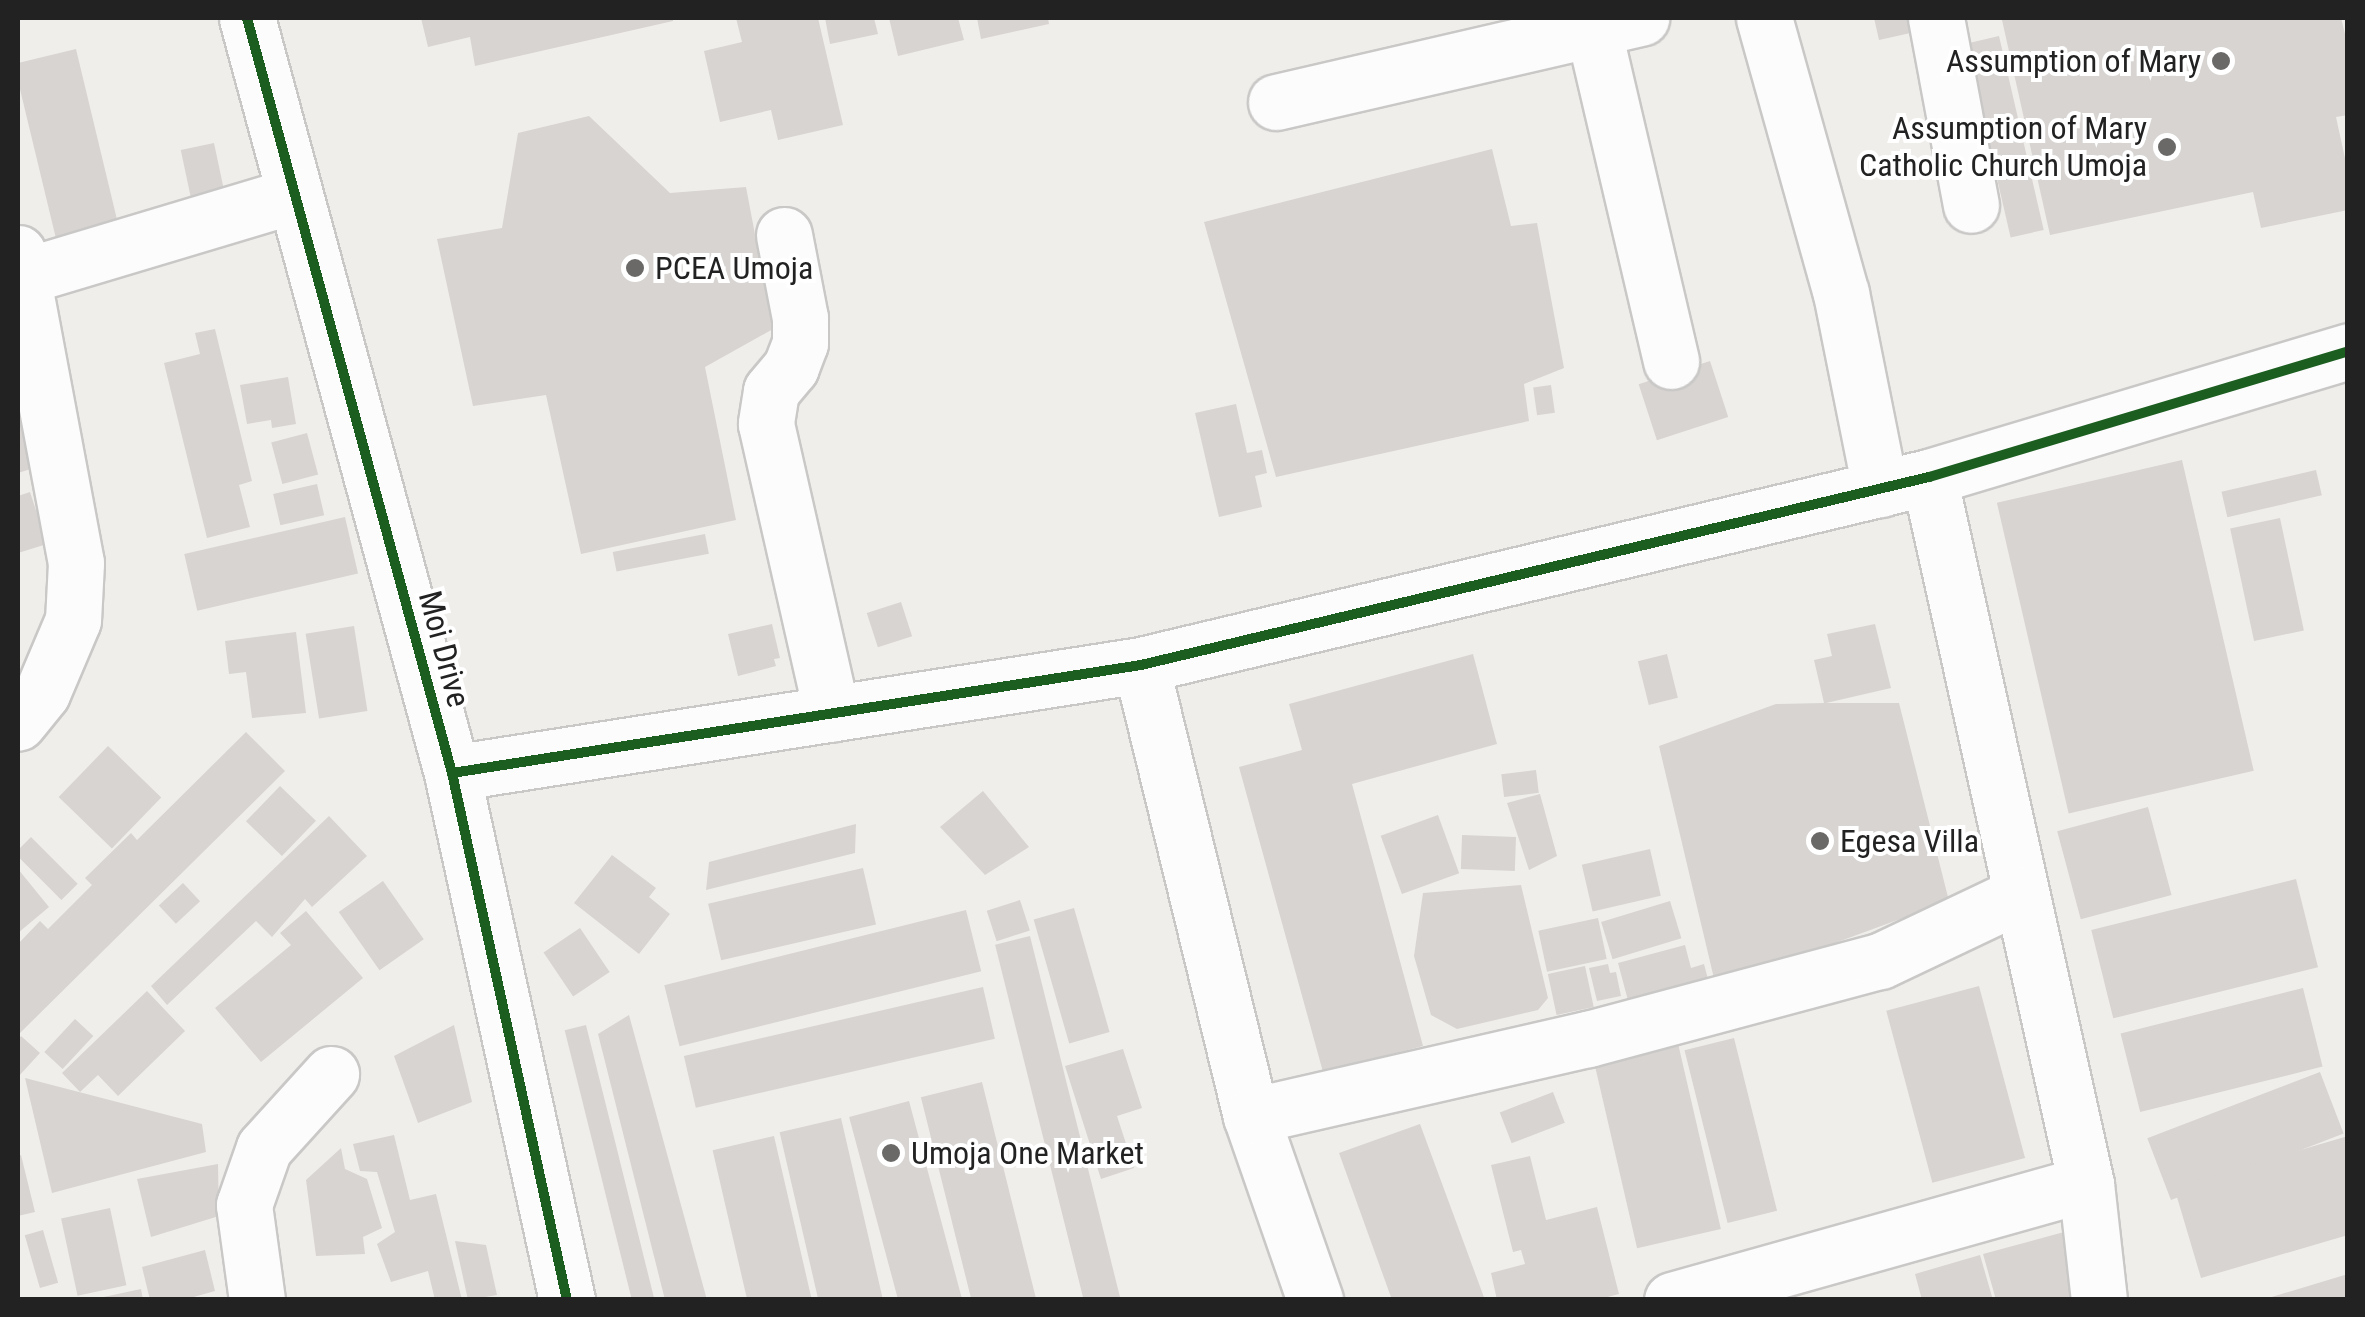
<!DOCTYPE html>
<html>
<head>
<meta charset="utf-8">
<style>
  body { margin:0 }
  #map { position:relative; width:2365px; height:1317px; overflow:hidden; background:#f0eeeb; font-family:"Roboto Condensed",sans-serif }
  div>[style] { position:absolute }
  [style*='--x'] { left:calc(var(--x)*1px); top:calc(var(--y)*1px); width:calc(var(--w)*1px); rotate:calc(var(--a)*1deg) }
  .building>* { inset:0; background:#d7d4d2; transform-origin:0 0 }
  .roads { filter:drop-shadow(2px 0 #c9c8c7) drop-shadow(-2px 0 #c9c8c7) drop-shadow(0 2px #c9c8c7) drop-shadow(0 -2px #c9c8c7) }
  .minor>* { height:55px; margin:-27.5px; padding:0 27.5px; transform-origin:27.5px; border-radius:27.5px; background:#fdfcfc }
  .cycleway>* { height:10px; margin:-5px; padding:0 5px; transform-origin:5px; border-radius:5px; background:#1b5e20 }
  .dots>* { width:28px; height:28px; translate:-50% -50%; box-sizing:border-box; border:5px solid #fff; border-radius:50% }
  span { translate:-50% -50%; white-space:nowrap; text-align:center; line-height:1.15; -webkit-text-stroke:8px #fff; paint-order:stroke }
  .poi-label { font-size:32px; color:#222 }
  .right { translate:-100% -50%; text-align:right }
  .left { translate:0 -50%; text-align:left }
  .street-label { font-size:32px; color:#222 }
  .frame { position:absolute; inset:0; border:20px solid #222; pointer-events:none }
</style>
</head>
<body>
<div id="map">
  <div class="building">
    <i style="clip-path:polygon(421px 18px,673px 18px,673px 21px,475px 66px,470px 37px,428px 47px)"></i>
    <i style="clip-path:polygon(736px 18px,818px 18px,843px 125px,778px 140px,771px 110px,720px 122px,704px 51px,742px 42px)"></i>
    <i style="clip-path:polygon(825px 18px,874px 18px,878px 34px,830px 44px)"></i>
    <i style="clip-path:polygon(889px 18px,958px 18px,964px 40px,898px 56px)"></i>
    <i style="clip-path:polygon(977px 18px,1048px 18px,1049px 24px,981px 39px)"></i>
    <i style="clip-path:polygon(1874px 18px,1921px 18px,1924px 30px,1879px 40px)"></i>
    <i style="clip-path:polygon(2016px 18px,2341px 18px,2348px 46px,2348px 115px,2336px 117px,2348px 172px,2348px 210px,2261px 228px,2253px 192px,2050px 235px,2002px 20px)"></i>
    <i style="left:1999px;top:36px;width:199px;height:34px;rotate:77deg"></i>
    <i style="clip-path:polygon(76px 49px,120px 232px,58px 247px,18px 81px,18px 63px)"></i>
    <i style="clip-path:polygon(589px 116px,670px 193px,746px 187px,773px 329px,705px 367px,736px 520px,581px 554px,546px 395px,473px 406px,437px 239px,502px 228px,518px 133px)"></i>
    <i style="left:214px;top:143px;width:62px;height:34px;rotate:78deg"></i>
    <i style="clip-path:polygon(1492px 149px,1511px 226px,1537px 223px,1564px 368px,1524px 384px,1529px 421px,1276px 477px,1204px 222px)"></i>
    <i style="clip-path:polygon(215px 329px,252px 481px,239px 485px,250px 527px,207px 538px,164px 363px,200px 354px,195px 333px)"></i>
    <i style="left:1710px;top:361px;width:59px;height:75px;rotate:72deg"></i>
    <i style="clip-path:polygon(288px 377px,296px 424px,272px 428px,271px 420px,247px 424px,240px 385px)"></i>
    <i style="left:1551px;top:385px;width:28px;height:18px;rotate:82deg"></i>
    <i style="clip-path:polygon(18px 395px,43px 465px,18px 473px)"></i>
    <i style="clip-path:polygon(1236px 404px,1247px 453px,1262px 450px,1267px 473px,1255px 476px,1262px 507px,1219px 517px,1195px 413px)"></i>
    <i style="left:307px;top:433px;width:43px;height:37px;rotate:75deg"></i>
    <i style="left:2182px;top:460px;width:319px;height:190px;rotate:77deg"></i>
    <i style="left:2316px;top:470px;width:26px;height:97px;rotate:77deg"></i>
    <i style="left:317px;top:484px;width:32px;height:45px;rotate:77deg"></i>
    <i style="clip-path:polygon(30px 492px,47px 544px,18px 553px,18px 496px)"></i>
    <i style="left:345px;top:517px;width:58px;height:165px;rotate:77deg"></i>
    <i style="left:2280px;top:518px;width:115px;height:51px;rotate:78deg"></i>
    <i style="left:705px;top:534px;width:20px;height:94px;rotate:79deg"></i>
    <i style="left:901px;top:602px;width:36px;height:36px;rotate:72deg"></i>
    <i style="clip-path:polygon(772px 624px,780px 658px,774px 659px,776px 666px,738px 676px,728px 634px)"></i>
    <i style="clip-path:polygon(1875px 624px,1891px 688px,1826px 703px,1899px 703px,1949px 901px,1716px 987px,1659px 746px,1776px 704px,1824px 703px,1814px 660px,1832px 656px,1827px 634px)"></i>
    <i style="left:354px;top:626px;width:86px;height:49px;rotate:81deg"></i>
    <i style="clip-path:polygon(296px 632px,306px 713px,252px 718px,246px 672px,229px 674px,225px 641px)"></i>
    <i style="clip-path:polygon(1473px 654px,1497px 744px,1352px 784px,1423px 1046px,1323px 1072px,1239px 767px,1302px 750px,1289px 704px)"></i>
    <i style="left:1667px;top:654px;width:45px;height:30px;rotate:76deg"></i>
    <i style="clip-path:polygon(246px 732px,285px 771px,20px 1033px,18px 944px,40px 921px,48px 929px,92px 885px,85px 878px,131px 833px,137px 840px)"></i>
    <i style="left:108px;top:746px;width:74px;height:71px;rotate:44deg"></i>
    <i style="left:1536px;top:770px;width:23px;height:35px;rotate:83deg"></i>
    <i style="left:280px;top:786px;width:50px;height:49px;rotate:44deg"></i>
    <i style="clip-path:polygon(983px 791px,1029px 847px,985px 875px,940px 827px)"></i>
    <i style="clip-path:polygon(1540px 794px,1557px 856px,1529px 870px,1507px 803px)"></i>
    <i style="left:2148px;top:807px;width:91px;height:94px;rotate:75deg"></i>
    <i style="left:1438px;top:815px;width:62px;height:61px;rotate:70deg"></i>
    <i style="clip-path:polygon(329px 816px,367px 856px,312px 907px,305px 899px,272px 937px,256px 921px,167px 1005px,151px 986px)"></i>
    <i style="clip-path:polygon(856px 824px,855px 853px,706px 890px,709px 862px)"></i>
    <i style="left:31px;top:837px;width:66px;height:23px;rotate:45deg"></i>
    <i style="left:1516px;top:837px;width:34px;height:54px;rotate:92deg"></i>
    <i style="left:1650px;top:849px;width:48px;height:70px;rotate:77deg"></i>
    <i style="clip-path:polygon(612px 855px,656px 888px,649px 897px,670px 914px,639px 954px,574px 903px)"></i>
    <i style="left:863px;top:868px;width:58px;height:159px;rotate:77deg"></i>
    <i style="clip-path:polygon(18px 869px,49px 907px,18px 933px)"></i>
    <i style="left:2296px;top:879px;width:91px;height:211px;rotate:76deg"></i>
    <i style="left:383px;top:881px;width:71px;height:54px;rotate:55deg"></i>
    <i style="left:183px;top:883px;width:25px;height:33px;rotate:47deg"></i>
    <i style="clip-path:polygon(1521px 885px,1548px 998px,1538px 1010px,1457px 1029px,1431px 1015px,1414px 956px,1423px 893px)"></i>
    <i style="left:1020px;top:900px;width:32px;height:35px;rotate:72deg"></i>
    <i style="left:1670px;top:901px;width:39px;height:72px;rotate:73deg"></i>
    <i style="left:1074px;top:908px;width:129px;height:42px;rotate:74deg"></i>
    <i style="left:966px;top:910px;width:63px;height:311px;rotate:76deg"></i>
    <i style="clip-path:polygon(306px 911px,363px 978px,261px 1062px,215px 1008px,291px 945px,280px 933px)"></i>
    <i style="left:1598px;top:918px;width:42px;height:61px;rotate:78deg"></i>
    <i style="left:580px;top:928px;width:53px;height:44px;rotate:56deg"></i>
    <i style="left:1030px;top:936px;width:375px;height:36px;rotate:76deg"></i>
    <i style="clip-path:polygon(1685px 945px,1691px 968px,1704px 964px,1714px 1002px,1634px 1023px,1618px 963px)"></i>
    <i style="clip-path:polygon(1608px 964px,1610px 973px,1616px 972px,1621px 996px,1597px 1001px,1589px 968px)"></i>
    <i style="left:1585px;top:966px;width:42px;height:38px;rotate:78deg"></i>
    <i style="left:1979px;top:986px;width:178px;height:96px;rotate:75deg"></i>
    <i style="left:983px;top:987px;width:53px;height:307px;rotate:77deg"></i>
    <i style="left:2303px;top:988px;width:81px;height:188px;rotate:76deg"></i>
    <i style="clip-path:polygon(147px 991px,185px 1031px,118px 1096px,98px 1075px,80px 1092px,62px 1073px)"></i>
    <i style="clip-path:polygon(629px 1015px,707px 1300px,665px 1300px,598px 1034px)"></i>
    <i style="left:75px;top:1019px;width:25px;height:45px;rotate:43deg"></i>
    <i style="clip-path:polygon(454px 1025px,472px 1102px,418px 1123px,394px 1056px)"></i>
    <i style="left:586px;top:1025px;width:283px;height:22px;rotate:76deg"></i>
    <i style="clip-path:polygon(21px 1036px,40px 1053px,18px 1077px,18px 1040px)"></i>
    <i style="left:1734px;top:1038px;width:178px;height:51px;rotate:76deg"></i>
    <i style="left:1677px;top:1039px;width:195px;height:86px;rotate:77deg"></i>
    <i style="clip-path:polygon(1123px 1049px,1142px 1108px,1117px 1116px,1134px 1168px,1101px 1179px,1065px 1066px)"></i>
    <i style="left:2320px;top:1072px;width:66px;height:185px;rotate:69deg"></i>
    <i style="clip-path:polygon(25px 1078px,202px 1124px,206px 1152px,52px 1193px)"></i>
    <i style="left:982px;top:1082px;width:225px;height:63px;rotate:76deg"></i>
    <i style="left:1553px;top:1092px;width:33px;height:57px;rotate:69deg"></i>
    <i style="left:909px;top:1101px;width:206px;height:62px;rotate:75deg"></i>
    <i style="left:841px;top:1118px;width:187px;height:63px;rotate:77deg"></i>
    <i style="clip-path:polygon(1420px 1124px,1485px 1300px,1392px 1300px,1339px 1153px)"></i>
    <i style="clip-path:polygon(394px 1135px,410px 1200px,436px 1194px,462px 1300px,435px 1300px,428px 1271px,391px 1282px,377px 1244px,395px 1232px,377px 1172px,360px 1171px,353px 1144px)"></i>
    <i style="left:774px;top:1136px;width:168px;height:63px;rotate:77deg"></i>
    <i style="clip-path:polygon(2348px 1136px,2348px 1235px,2201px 1278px,2174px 1187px)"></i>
    <i style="clip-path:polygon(341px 1148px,345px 1169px,367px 1179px,382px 1228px,363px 1237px,365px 1254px,316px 1256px,306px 1180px)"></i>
    <i style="clip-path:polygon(21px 1155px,35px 1212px,18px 1216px,18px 1156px)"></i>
    <i style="clip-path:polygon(1530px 1156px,1546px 1220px,1597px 1207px,1619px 1294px,1596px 1300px,1497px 1300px,1491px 1273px,1525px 1264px,1521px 1250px,1513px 1252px,1491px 1165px)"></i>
    <i style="clip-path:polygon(218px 1164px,219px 1216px,151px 1237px,137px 1179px)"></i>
    <i style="left:110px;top:1208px;width:79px;height:50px;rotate:78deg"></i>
    <i style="left:43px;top:1230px;width:55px;height:19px;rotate:74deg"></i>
    <i style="clip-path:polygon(2064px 1232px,2083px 1300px,1996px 1300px,1983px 1254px)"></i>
    <i style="clip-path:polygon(455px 1241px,486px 1245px,497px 1295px,468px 1300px)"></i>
    <i style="clip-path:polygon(205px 1250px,215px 1291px,183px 1300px,150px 1300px,142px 1267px)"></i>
    <i style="clip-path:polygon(1980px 1255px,1993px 1300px,1922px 1300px,1915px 1274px)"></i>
    <i style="clip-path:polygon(2348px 1274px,2348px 1300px,2265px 1300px,2265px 1299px)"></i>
    <i style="clip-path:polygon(141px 1289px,143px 1300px,100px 1300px,99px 1298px)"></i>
  </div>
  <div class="roads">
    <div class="minor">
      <i style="--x:247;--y:18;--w:782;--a:74.81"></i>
      <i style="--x:452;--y:773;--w:539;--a:77.69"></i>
      <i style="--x:1764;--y:18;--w:286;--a:74.4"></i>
      <i style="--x:1841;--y:293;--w:200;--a:78.7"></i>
      <i style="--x:1936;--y:18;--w:190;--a:79.4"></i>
      <i style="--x:1593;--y:28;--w:342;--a:76.8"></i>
      <i style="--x:1276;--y:102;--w:375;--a:-13"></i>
      <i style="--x:784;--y:235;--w:85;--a:79.1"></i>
      <i style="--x:800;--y:318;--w:25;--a:90"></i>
      <i style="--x:800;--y:343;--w:26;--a:111"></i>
      <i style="--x:791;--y:367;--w:31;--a:130"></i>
      <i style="--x:771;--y:391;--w:33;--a:99"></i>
      <i style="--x:766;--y:424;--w:297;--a:77.2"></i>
      <i style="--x:18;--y:253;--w:315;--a:79.4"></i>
      <i style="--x:76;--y:563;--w:57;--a:93"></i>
      <i style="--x:73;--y:620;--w:79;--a:113"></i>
      <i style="--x:42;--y:693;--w:38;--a:129"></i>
      <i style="--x:18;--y:278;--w:288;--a:-16.7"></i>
      <i style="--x:1929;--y:477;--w:724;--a:77.48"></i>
      <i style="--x:2086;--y:1184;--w:117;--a:83.6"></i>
      <i style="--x:1141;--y:665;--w:464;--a:76.3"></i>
      <i style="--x:1251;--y:1116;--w:195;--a:70.8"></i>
      <i style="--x:452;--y:773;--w:697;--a:-8.91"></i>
      <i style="--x:1141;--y:665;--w:810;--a:-13.42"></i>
      <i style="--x:1929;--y:477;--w:438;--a:-16.7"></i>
      <i style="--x:1251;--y:1116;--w:346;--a:-12.9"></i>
      <i style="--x:1588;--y:1039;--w:302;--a:-15"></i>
      <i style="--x:1880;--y:961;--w:156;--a:-25.4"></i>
      <i style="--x:257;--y:1300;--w:96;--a:-97.8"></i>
      <i style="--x:244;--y:1205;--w:60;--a:-70.7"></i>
      <i style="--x:264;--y:1148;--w:100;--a:-47.8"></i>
      <i style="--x:1672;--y:1300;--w:430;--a:-15.7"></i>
    </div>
  </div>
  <div class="cycleway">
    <i style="--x:247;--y:18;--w:782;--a:74.81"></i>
    <i style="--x:452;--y:773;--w:539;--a:77.69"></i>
    <i style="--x:452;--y:773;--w:697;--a:-8.91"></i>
    <i style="--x:1141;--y:665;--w:810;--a:-13.42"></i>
    <i style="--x:1929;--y:477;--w:438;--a:-16.7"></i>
  </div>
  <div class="dots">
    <i style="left:2221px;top:61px;background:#6a6968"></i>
    <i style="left:2167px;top:147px;background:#6a6968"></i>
    <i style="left:635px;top:268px;background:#6a6968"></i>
    <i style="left:1820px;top:841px;background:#6a6968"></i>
    <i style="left:891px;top:1153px;background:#6a6968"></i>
  </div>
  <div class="poi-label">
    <span class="right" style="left:2201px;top:61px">Assumption of Mary</span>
    <span class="right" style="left:2147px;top:147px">Assumption of Mary<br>Catholic Church Umoja</span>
    <span class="left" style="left:655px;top:268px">PCEA Umoja</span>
    <span class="left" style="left:1840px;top:841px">Egesa Villa</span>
    <span class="left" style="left:911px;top:1153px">Umoja One Market</span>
  </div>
  <div class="street-label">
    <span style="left:444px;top:649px;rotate:75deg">Moi Drive</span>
  </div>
  <div class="frame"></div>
</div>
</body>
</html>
